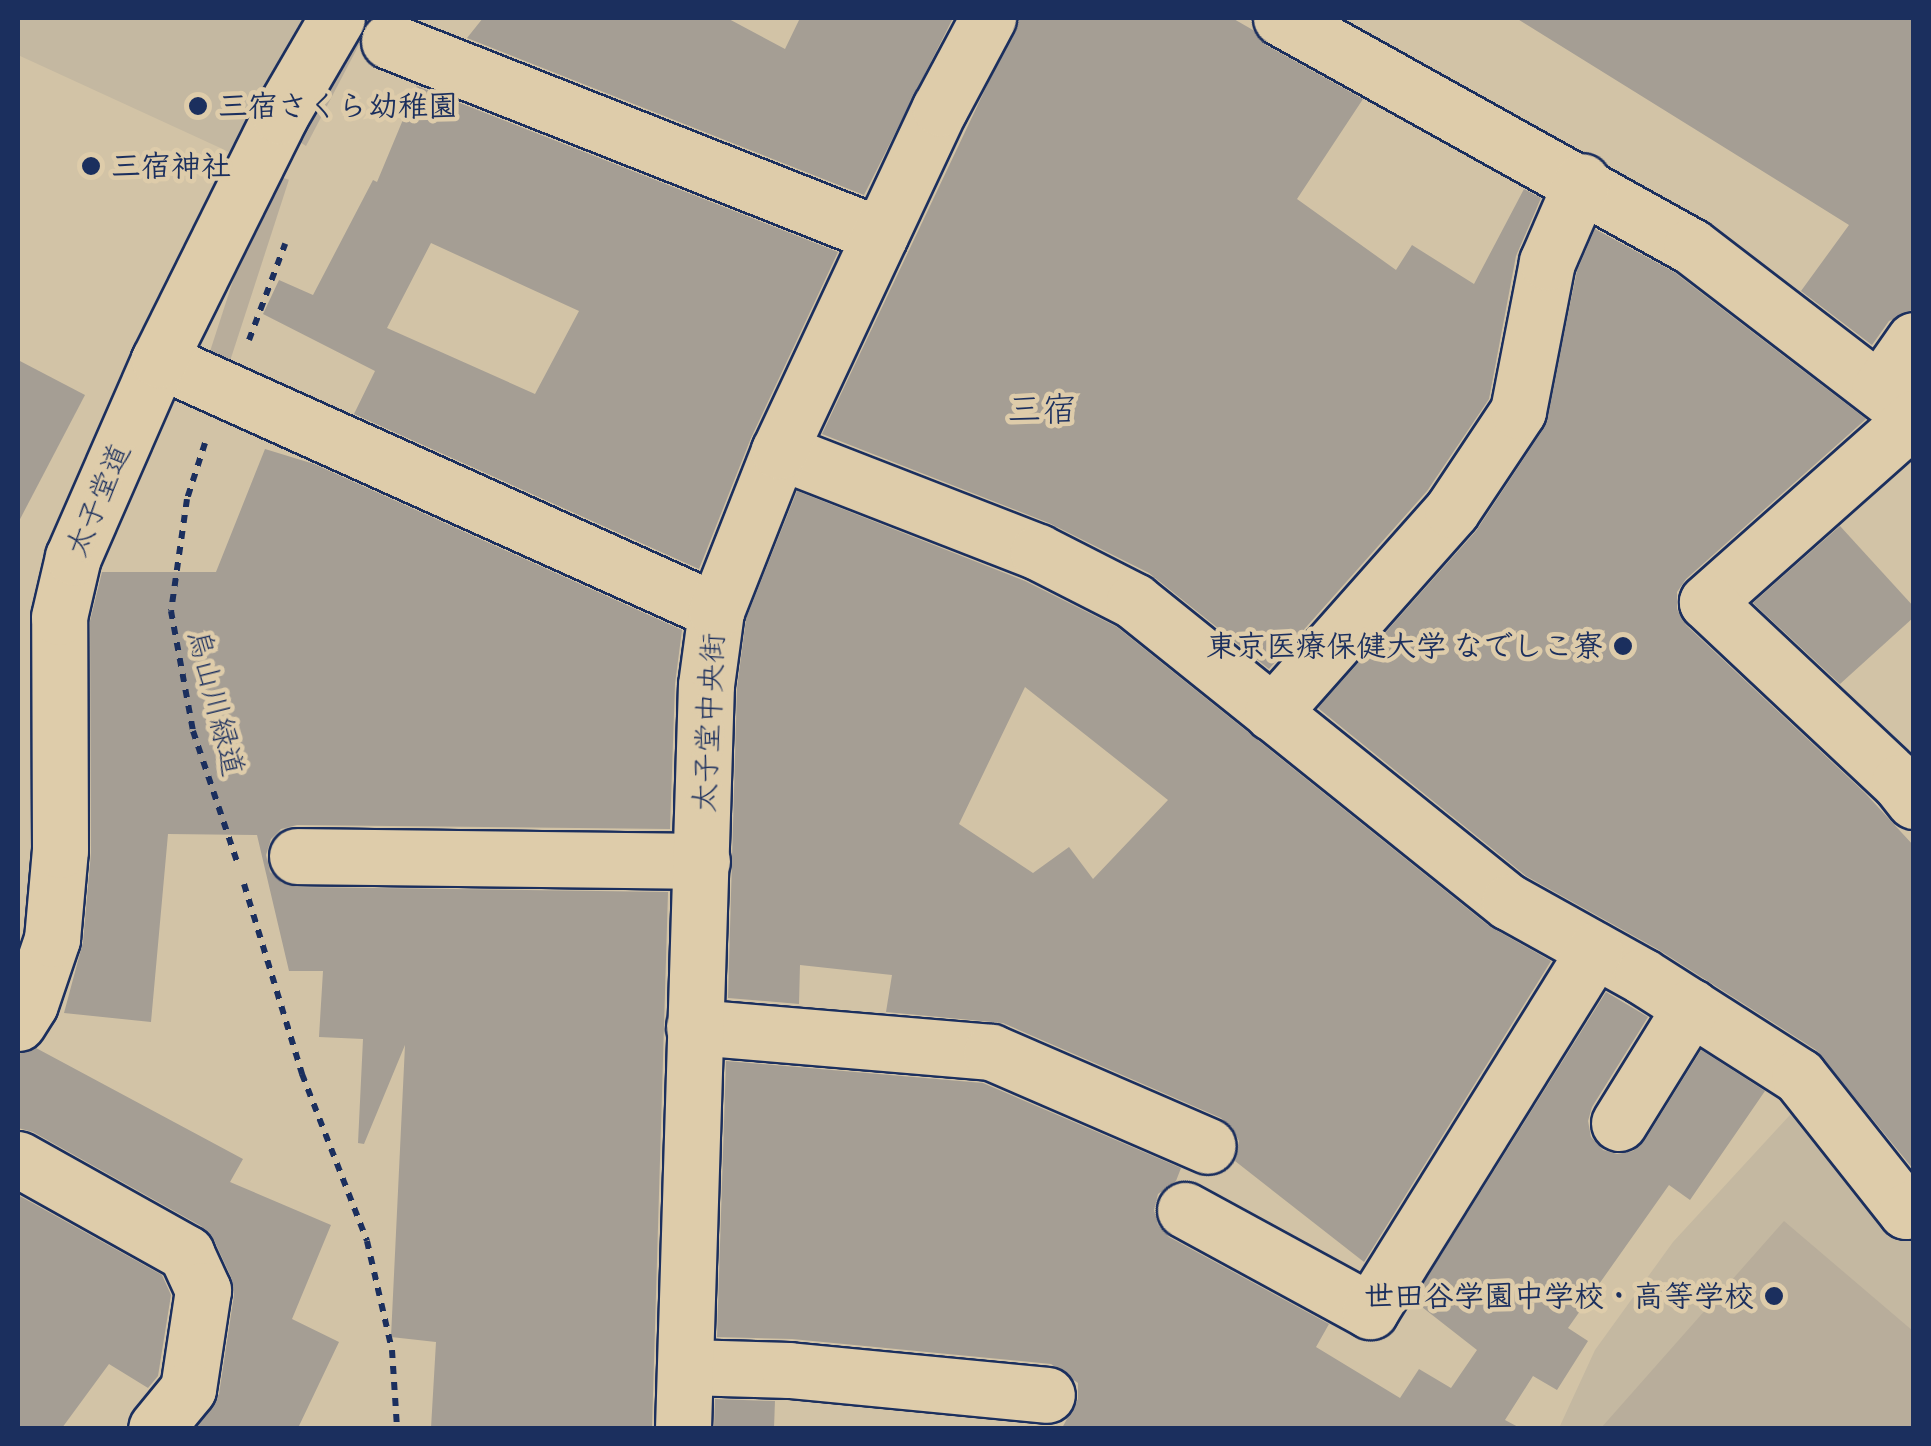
<!DOCTYPE html>
<html>
<head>
<meta charset="utf-8">
<style>
  body { margin:0 }
  #map { position:relative; width:1931px; height:1446px; overflow:hidden; background:#d2c3a6; font-family:Itim,"Klee One",sans-serif }
  div>[style] { position:absolute }
  [style*='--x'] { left:calc(var(--x)*1px); top:calc(var(--y)*1px); width:calc(var(--w)*1px); rotate:calc(var(--a)*1deg) }
  .built>* { inset:0; background:#c4b8a1 }
  .green>* { inset:0; background:#b8ad9b; transform-origin:0 0 }
  .building>* { inset:0; background:#a59e94; transform-origin:0 0 }
  .path>* { height:6px; margin-top:-3px; transform-origin:0; background:repeating-linear-gradient(90deg,#1b2f5e 0 8px,transparent 0 16px) }
  .roads { filter:drop-shadow(2px 0 #1b2f5e) drop-shadow(-2px 0 #1b2f5e) drop-shadow(0 2px #1b2f5e) drop-shadow(0 -2px #1b2f5e) }
  .minor>* { height:55px; margin:-27.5px; padding:0 27.5px; transform-origin:27.5px; border-radius:27.5px; background:#deccaa }
  .dots>* { width:28px; height:28px; translate:-50% -50%; box-sizing:border-box; border:5px solid #deccaa; border-radius:50% }
  span { translate:-50% -50%; white-space:nowrap; text-align:center; line-height:1.15; -webkit-text-stroke:9px #deccaa; paint-order:stroke }
  .poi-label { font-size:30px; color:#1b2f5e; font-weight:700 }
  .left { translate:0 -50%; text-align:left }
  .right { translate:-100% -50%; text-align:right }
  .street-label { font-size:30px; color:#1b2f5e }
  .quarter-label { font-size:35px; color:#1b2f5e }
  .frame { position:absolute; inset:0; border:20px solid #1b2f5e; pointer-events:none }
</style>
</head>
<body>
<div id="map">
  <div class="built">
    <i style="clip-path:polygon(18px 18px,314px 18px,240px 157px,18px 55px)"></i>
    <i style="clip-path:polygon(1800px 1104px,1897px 1241px,1913px 1233px,1913px 1428px,1559px 1428px,1595px 1350px,1673px 1242px)"></i>
  </div>
  <div class="green">
    <i style="clip-path:polygon(354px 18px,373px 18px,306px 146px,287px 134px)"></i>
    <i style="left:268px;top:173px;width:22px;height:203px;rotate:18deg"></i>
    <i style="clip-path:polygon(1784px 1221px,1913px 1331px,1913px 1428px,1601px 1428px)"></i>
  </div>
  <div class="building">
    <i style="clip-path:polygon(483px 18px,727px 18px,785px 49px,800px 18px,953px 18px,864px 195px,467px 38px)"></i>
    <i style="clip-path:polygon(1019px 18px,1232px 18px,1253px 30px,1266px 45px,1363px 99px,1297px 199px,1396px 270px,1412px 245px,1474px 284px,1524px 189px,1541px 198px,1516px 256px,1489px 399px,1427px 491px,1269px 669px,1149px 573px,1049px 523px,822px 434px)"></i>
    <i style="clip-path:polygon(1516px 18px,1914px 18px,1914px 309px,1889px 321px,1872px 345px,1801px 291px,1849px 225px)"></i>
    <i style="clip-path:polygon(evenodd,417px 86px,838px 252px,751px 438px,699px 569px,354px 414px,375px 371px,263px 314px,279px 280px,313px 295px,373px 180px,377px 182px,417px 86px,431px 243px,579px 311px,535px 394px,387px 328px,431px 243px)"></i>
    <i style="clip-path:polygon(1595px 229px,1674px 272px,1866px 419px,1686px 579px,1677px 592px,1677px 609px,1686px 625px,1865px 793px,1914px 846px,1914px 1170px,1816px 1050px,1659px 950px,1526px 876px,1318px 708px,1476px 531px,1544px 428px,1577px 271px)"></i>
    <i style="clip-path:polygon(18px 360px,85px 395px,18px 523px)"></i>
    <i style="clip-path:polygon(265px 449px,314px 464px,682px 630px,675px 684px,670px 829px,297px 825px,281px 829px,271px 839px,266px 855px,270px 872px,282px 883px,297px 887px,668px 892px,652px 1428px,431px 1428px,436px 1342px,391px 1337px,405px 1045px,364px 1144px,358px 1143px,363px 1039px,319px 1037px,323px 971px,289px 971px,257px 835px,168px 834px,151px 1022px,64px 1013px,83px 942px,91px 853px,90px 621px,102px 572px,216px 572px)"></i>
    <i style="clip-path:polygon(evenodd,797px 491px,1025px 581px,1117px 627px,1489px 926px,1551px 961px,1364px 1262px,1235px 1161px,1239px 1141px,1232px 1127px,1221px 1118px,1003px 1023px,886px 1012px,892px 975px,800px 965px,799px 1004px,728px 998px,737px 688px,746px 619px,797px 491px,1025px 687px,1168px 800px,1093px 879px,1069px 847px,1033px 873px,959px 824px,1025px 687px)"></i>
    <i style="clip-path:polygon(1840px 526px,1914px 607px,1914px 617px,1840px 684px,1753px 603px)"></i>
    <i style="clip-path:polygon(1606px 992px,1648px 1017px,1592px 1107px,1588px 1121px,1591px 1137px,1603px 1150px,1617px 1154px,1633px 1151px,1645px 1140px,1701px 1050px,1765px 1091px,1690px 1200px,1669px 1185px,1568px 1328px,1588px 1341px,1557px 1390px,1533px 1376px,1505px 1420px,1520px 1428px,1062px 1428px,1078px 1399px,1078px 1383px,1051px 1364px,792px 1339px,717px 1337px,726px 1061px,983px 1083px,1181px 1168px,1176px 1181px,1158px 1194px,1154px 1210px,1158px 1225px,1169px 1237px,1329px 1324px,1316px 1347px,1400px 1398px,1419px 1369px,1451px 1388px,1477px 1350px,1413px 1300px)"></i>
    <i style="clip-path:polygon(36px 1048px,243px 1159px,230px 1182px,331px 1225px,292px 1319px,339px 1342px,298px 1428px,196px 1428px,219px 1394px,234px 1295px,231px 1277px,214px 1240px,201px 1226px,33px 1132px,18px 1128px,18px 1054px)"></i>
    <i style="clip-path:polygon(18px 1195px,162px 1275px,171px 1295px,158px 1376px,148px 1388px,109px 1364px,62px 1428px,18px 1428px)"></i>
    <i style="left:715px;top:1399px;width:60px;height:29px;rotate:2deg"></i>
  </div>
  <div class="path">
    <i style="--x:249;--y:340;--w:103;--a:-69.4"></i>
    <i style="--x:205;--y:443;--w:59;--a:107.8"></i>
    <i style="--x:187;--y:499;--w:113;--a:98.1"></i>
    <i style="--x:171;--y:611;--w:122;--a:79.6"></i>
    <i style="--x:193;--y:731;--w:138;--a:71.4"></i>
    <i style="--x:244;--y:884;--w:199;--a:73"></i>
    <i style="--x:302;--y:1074;--w:179;--a:68.7"></i>
    <i style="--x:367;--y:1241;--w:112;--a:77.1"></i>
    <i style="--x:392;--y:1350;--w:78;--a:86.3"></i>
  </div>
  <div class="roads">
    <div class="minor">
      <i style="--x:1281;--y:18;--w:469;--a:29.1"></i>
      <i style="--x:1691;--y:246;--w:281;--a:37.5"></i>
      <i style="--x:389;--y:41;--w:528;--a:21.56"></i>
      <i style="--x:159;--y:360;--w:611;--a:24.26"></i>
      <i style="--x:1879;--y:390;--w:61;--a:-55"></i>
      <i style="--x:1914;--y:418;--w:277;--a:138.4"></i>
      <i style="--x:1707;--y:602;--w:263;--a:43.2"></i>
      <i style="--x:1899;--y:782;--w:24;--a:52"></i>
      <i style="--x:779;--y:451;--w:278;--a:21.3"></i>
      <i style="--x:1038;--y:552;--w:108;--a:27"></i>
      <i style="--x:1134;--y:601;--w:481;--a:38.8"></i>
      <i style="--x:1509;--y:902;--w:152;--a:29.1"></i>
      <i style="--x:1642;--y:976;--w:186;--a:32.5"></i>
      <i style="--x:1799;--y:1076;--w:172;--a:51.6"></i>
      <i style="--x:1906;--y:1211;--w:9;--a:-27"></i>
      <i style="--x:1272;--y:713;--w:271;--a:-48.4"></i>
      <i style="--x:1452;--y:510;--w:119;--a:-56.3"></i>
      <i style="--x:1518;--y:411;--w:152;--a:-79"></i>
      <i style="--x:1547;--y:262;--w:88;--a:-66.6"></i>
      <i style="--x:297;--y:856;--w:405;--a:0.7"></i>
      <i style="--x:18;--y:1023;--w:22;--a:-58"></i>
      <i style="--x:30;--y:1004;--w:69;--a:-71.3"></i>
      <i style="--x:52;--y:939;--w:89;--a:-84.9"></i>
      <i style="--x:60;--y:850;--w:233;--a:-90.2"></i>
      <i style="--x:59;--y:617;--w:62;--a:-76.9"></i>
      <i style="--x:73;--y:557;--w:215;--a:-66.4"></i>
      <i style="--x:159;--y:360;--w:272;--a:-63.6"></i>
      <i style="--x:280;--y:116;--w:113;--a:-59.8"></i>
      <i style="--x:694;--y:1027;--w:298;--a:4.8"></i>
      <i style="--x:991;--y:1052;--w:236;--a:23.4"></i>
      <i style="--x:1619;--y:1123;--w:137;--a:-58.2"></i>
      <i style="--x:18;--y:1159;--w:193;--a:29.2"></i>
      <i style="--x:186;--y:1253;--w:41;--a:65.3"></i>
      <i style="--x:203;--y:1290;--w:100;--a:98.6"></i>
      <i style="--x:188;--y:1389;--w:50;--a:129.4"></i>
      <i style="--x:1185;--y:1210;--w:211;--a:28.6"></i>
      <i style="--x:1370;--y:1311;--w:425;--a:-58.1"></i>
      <i style="--x:687;--y:1367;--w:102;--a:1.7"></i>
      <i style="--x:789;--y:1370;--w:259;--a:5.5"></i>
      <i style="--x:683;--y:1428;--w:743;--a:-88.23"></i>
      <i style="--x:706;--y:685;--w:75;--a:-82.3"></i>
      <i style="--x:716;--y:611;--w:172;--a:-68.5"></i>
      <i style="--x:779;--y:451;--w:379;--a:-64.9"></i>
      <i style="--x:940;--y:108;--w:102;--a:-61.9"></i>
    </div>
  </div>
  <div class="dots">
    <i style="left:198px;top:106px;background:#1b2f5e"></i>
    <i style="left:91px;top:166px;background:#1b2f5e"></i>
    <i style="left:1623px;top:646px;background:#1b2f5e"></i>
    <i style="left:1774px;top:1296px;background:#1b2f5e"></i>
  </div>
  <div class="poi-label">
    <span class="left" style="left:218px;top:106px">三宿さくら幼稚園</span>
    <span class="left" style="left:111px;top:166px">三宿神社</span>
    <span class="right" style="left:1603px;top:646px">東京医療保健大学 なでしこ寮</span>
    <span class="right" style="left:1754px;top:1296px">世田谷学園中学校・高等学校</span>
  </div>
  <div class="street-label">
    <span style="left:98px;top:500px;rotate:-67deg">太子堂道</span>
    <span style="left:216px;top:703px;rotate:76deg">烏山川緑道</span>
    <span style="left:709px;top:723px;rotate:-87deg">太子堂中央街</span>
  </div>
  <div class="quarter-label">
    <span style="left:1042px;top:409px">三宿</span>
  </div>
  <div class="frame"></div>
</div>
</body>
</html>
